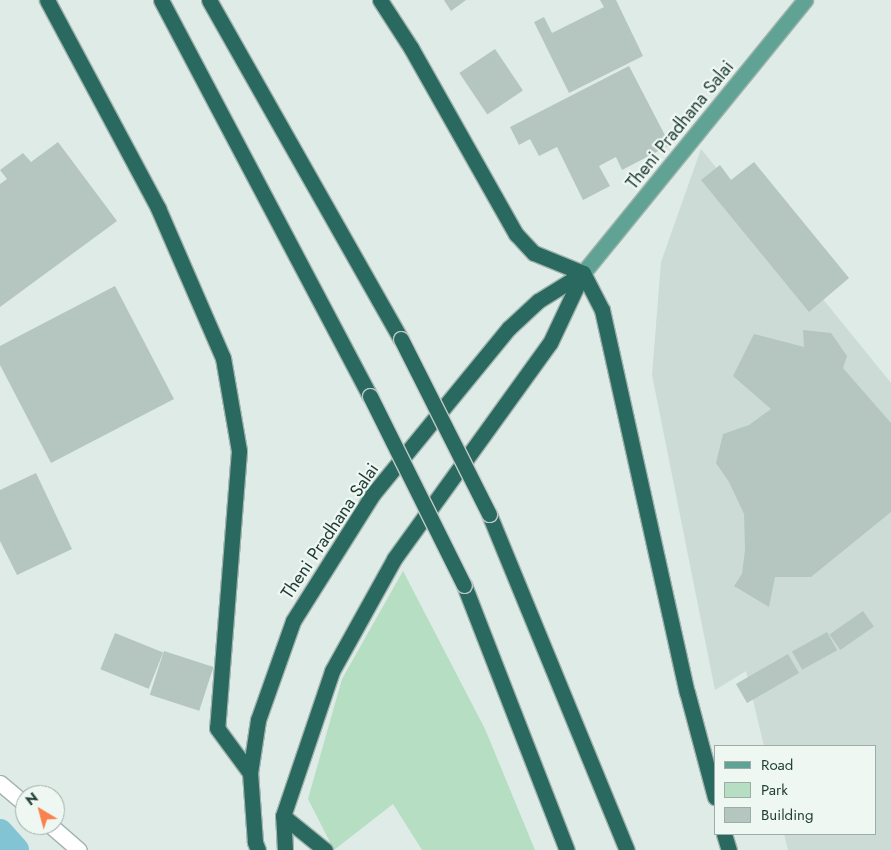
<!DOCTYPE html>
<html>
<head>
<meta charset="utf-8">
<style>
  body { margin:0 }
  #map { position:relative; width:891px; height:850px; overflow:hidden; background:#deebe6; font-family:Jost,sans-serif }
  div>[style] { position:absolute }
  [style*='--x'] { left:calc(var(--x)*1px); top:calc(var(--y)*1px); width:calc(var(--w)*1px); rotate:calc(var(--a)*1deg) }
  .built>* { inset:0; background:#ccdbd5 }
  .green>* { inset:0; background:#b5dec2 }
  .canal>* { height:26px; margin:-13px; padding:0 13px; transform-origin:13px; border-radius:13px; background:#82c4d4 }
  .building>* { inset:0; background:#b4c6bf; transform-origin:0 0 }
  .roads { filter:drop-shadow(1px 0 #a1b3ad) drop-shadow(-1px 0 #a1b3ad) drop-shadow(0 1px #a1b3ad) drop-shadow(0 -1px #a1b3ad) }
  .minor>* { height:15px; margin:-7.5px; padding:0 7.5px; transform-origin:7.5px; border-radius:7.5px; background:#fff }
  .major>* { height:15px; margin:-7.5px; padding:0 7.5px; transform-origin:7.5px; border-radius:7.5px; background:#60a395 }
  .highway>* { height:15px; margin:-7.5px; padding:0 7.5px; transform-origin:7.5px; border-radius:7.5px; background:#29695f }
  .bridges { filter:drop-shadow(1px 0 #c0c8c6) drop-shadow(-1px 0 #c0c8c6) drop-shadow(0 1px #c0c8c6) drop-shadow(0 -1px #c0c8c6) }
  .highway-bridge>* { height:15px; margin:-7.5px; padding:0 7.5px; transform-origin:7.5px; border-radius:7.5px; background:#29695f }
  span { translate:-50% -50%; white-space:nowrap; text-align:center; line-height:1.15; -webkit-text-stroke:4.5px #eff7f3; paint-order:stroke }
  .street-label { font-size:18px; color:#1f3c35 }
  .legend { position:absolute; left:714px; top:745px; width:162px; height:90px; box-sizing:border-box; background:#eff7f3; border:1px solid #9caca7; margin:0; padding:6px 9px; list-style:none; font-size:15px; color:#1f3c35 }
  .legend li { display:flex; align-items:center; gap:10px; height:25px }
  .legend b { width:25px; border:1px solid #9caca7 }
  .north { position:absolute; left:15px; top:785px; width:50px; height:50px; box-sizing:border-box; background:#eff7f3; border:1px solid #9caca7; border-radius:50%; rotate:323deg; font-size:14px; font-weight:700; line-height:20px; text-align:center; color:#1f3c35 }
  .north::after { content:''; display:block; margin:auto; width:18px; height:22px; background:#fa804d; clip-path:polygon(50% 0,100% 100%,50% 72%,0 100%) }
</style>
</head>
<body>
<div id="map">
  <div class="built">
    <i style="clip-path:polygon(701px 149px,891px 383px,891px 850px,788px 850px,784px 834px,875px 834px,875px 746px,764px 746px,746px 671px,715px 690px,652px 375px,661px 262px)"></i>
  </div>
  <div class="green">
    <i style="clip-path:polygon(403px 571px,485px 729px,535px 850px,422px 850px,393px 804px,334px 850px,308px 799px,342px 679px)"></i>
  </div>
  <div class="canal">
    <i style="--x:0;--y:832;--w:24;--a:48"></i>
  </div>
  <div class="building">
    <i style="clip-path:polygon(444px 0,466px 0,451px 11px)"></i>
    <i style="clip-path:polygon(600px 0,616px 0,643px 56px,569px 93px,534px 22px,544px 17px,552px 33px,604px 7px)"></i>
    <i style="left:495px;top:49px;width:50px;height:43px;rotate:56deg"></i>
    <i style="clip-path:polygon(629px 66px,670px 145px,622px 170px,616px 157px,599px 166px,610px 186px,583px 200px,557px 147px,539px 156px,530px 139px,519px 145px,510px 127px)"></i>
    <i style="clip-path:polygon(58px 142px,117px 221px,0 307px,0 184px,7px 179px,0 170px,23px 153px,31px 162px)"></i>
    <i style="clip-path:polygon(754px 162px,849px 278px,809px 312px,701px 180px,720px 165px,731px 180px)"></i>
    <i style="clip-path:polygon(115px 286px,174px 399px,51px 463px,0 365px,0 346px)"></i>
    <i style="clip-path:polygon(803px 330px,831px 333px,847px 356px,843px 368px,891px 423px,891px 512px,811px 577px,775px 577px,769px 607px,734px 586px,742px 574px,745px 550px,744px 514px,729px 482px,716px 463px,723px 434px,749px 425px,771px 409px,733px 376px,754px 334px,804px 347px)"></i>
    <i style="clip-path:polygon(36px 473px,72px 549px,17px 575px,0 541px,0 490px)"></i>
    <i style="left:863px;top:611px;width:19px;height:41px;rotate:55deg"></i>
    <i style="left:827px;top:632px;width:21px;height:40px;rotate:61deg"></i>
    <i style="left:115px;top:633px;width:52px;height:39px;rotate:22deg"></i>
    <i style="left:164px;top:651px;width:52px;height:46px;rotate:18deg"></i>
    <i style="left:788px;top:654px;width:22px;height:60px;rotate:60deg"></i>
  </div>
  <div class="roads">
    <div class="minor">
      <i style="--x:0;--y:783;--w:33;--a:40"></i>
      <i style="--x:50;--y:825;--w:38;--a:41"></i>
    </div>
    <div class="major">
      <i style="--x:583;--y:273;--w:352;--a:-50.9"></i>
    </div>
    <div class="highway">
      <i style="--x:47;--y:0;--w:236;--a:61.9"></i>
      <i style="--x:158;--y:208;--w:163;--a:66.6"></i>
      <i style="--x:223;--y:358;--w:94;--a:80.2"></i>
      <i style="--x:239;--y:451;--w:278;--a:94.5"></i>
      <i style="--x:217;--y:728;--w:56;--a:53.7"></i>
      <i style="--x:161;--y:0;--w:448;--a:62.2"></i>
      <i style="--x:209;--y:0;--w:390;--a:60.5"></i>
      <i style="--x:380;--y:0;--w:57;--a:57.1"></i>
      <i style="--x:411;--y:48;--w:214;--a:60.6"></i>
      <i style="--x:516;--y:234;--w:26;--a:47"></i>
      <i style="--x:534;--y:253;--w:53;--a:22.2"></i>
      <i style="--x:583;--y:273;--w:42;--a:62.8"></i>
      <i style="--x:602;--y:310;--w:391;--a:77.5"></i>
      <i style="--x:687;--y:692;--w:109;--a:75.1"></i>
      <i style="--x:489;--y:514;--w:363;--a:67.7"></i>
      <i style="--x:464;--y:585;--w:284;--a:68.8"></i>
      <i style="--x:283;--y:816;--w:54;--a:39"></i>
      <i style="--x:724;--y:834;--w:17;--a:73"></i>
      <i style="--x:258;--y:850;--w:9;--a:-111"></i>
      <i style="--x:255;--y:842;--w:69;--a:-94.1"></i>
      <i style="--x:250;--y:773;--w:54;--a:-81.4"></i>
      <i style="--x:258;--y:720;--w:105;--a:-70.5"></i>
      <i style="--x:293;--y:621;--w:150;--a:-57.8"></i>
      <i style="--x:373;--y:494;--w:215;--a:-50.7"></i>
      <i style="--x:509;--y:328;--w:40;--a:-43"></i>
      <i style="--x:538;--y:301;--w:53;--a:-31.9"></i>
      <i style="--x:285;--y:850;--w:34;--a:-93"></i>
      <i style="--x:283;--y:816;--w:153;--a:-71.3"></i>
      <i style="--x:332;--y:671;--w:128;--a:-61"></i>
      <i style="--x:394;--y:559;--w:266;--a:-54.2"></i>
      <i style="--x:550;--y:343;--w:77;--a:-64.8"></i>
    </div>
  </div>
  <div class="bridges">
    <div class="highway-bridge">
      <i style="--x:401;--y:339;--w:196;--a:63.3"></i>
      <i style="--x:370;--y:396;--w:211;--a:63.6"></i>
    </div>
  </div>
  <div class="street-label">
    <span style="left:680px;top:125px;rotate:-51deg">Theni Pradhana Salai</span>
    <span style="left:330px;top:531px;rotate:-56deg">Theni Pradhana Salai</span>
  </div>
  <ul class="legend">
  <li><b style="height:6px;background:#60a395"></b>Road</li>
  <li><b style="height:14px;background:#b5dec2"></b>Park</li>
  <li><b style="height:14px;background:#b4c6bf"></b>Building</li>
  </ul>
  <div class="north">N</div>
</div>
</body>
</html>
